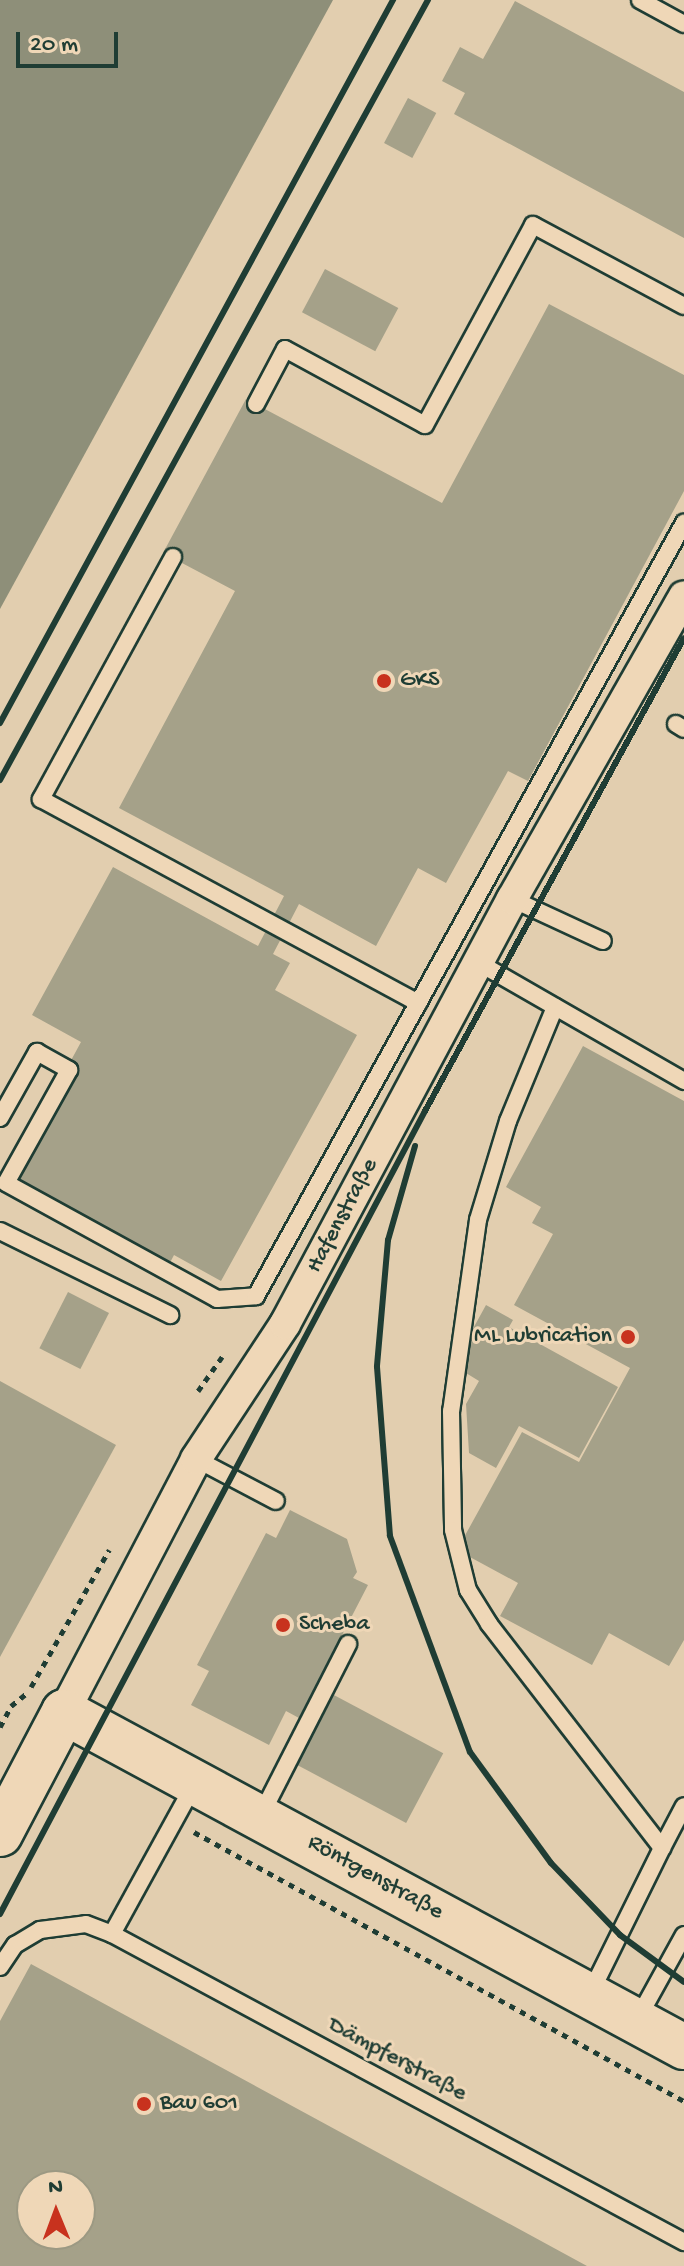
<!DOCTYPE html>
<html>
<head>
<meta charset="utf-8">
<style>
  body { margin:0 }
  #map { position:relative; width:684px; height:2266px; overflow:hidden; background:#e2ceaf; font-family:"Gochi Hand",sans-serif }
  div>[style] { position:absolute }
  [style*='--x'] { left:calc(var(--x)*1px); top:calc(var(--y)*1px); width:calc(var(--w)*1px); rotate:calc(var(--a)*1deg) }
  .water>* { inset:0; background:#8e8f79 }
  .building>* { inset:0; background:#a5a189; transform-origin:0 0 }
  .path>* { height:5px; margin-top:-2.5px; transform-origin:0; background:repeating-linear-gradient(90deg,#1f3d34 0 6px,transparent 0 12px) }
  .roads { filter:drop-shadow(2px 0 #1f3d34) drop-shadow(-2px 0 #1f3d34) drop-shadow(0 2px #1f3d34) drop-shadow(0 -2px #1f3d34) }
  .lane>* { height:16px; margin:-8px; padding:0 8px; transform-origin:8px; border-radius:8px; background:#efd7b7 }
  .street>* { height:30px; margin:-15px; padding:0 15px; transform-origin:15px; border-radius:15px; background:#efd7b7 }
  .secondary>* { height:44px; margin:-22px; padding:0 22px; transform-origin:22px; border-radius:22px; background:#efd7b7 }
  .rail>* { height:6px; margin:-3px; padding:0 3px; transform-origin:3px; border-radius:3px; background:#1f3d34 }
  .dots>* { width:22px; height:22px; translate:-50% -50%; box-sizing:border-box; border:4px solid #efd7b7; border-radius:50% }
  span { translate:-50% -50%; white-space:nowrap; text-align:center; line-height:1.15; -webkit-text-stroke:6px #efd7b7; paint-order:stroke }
  .poi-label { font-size:24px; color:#1f3d34 }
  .left { translate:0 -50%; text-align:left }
  .right { translate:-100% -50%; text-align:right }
  .street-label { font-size:24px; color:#1f3d34 }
  .north { position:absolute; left:16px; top:2170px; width:80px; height:80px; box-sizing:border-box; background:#efd7b7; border:2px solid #9c9983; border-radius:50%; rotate:359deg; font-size:22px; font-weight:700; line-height:32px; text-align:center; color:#1f3d34 }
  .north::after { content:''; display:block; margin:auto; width:28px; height:36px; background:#c8321e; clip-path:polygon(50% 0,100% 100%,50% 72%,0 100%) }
  .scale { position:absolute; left:16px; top:32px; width:102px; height:36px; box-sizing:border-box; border:4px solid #1f3d34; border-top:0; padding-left:10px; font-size:24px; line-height:28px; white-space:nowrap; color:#1f3d34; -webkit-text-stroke:6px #efd7b7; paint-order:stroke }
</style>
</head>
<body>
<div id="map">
  <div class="water">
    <i style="clip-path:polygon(0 0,333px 0,0 609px)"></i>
  </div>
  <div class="building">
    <i style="clip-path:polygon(515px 1px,684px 92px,684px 238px,454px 114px,465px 93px,442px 81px,460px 47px,483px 59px)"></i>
    <i style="left:408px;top:98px;width:32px;height:51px;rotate:28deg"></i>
    <i style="left:325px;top:269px;width:83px;height:49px;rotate:28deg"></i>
    <i style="clip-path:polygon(549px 304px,684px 375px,684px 491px,528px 781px,508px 771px,446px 883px,418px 868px,376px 946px,299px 904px,273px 954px,290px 963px,275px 990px,357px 1035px,221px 1281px,174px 1255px,162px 1278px,0 1191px,81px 1042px,32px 1015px,113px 867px,258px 946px,284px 896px,119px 808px,235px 591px,163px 553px,246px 399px,442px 503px)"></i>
    <i style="clip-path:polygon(583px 1046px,684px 1101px,684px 1640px,669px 1666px,609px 1633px,592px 1665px,500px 1616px,518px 1583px,457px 1550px,522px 1432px,579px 1462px,630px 1368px,514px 1305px,553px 1234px,532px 1223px,541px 1207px,506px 1187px)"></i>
    <i style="left:68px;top:1292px;width:46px;height:63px;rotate:27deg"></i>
    <i style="clip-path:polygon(486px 1305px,513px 1320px,509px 1327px,618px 1387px,579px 1458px,519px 1426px,496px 1468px,469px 1453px,466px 1404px,479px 1381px,453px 1365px)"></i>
    <i style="clip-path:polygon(0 1381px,116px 1445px,0 1657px)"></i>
    <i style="clip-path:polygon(290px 1510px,347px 1539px,357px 1572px,353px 1578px,368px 1585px,299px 1718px,286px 1711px,269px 1745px,191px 1705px,209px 1671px,197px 1665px,266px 1533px,276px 1538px)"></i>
    <i style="left:332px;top:1694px;width:126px;height:79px;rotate:28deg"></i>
    <i style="clip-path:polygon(evenodd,31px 1964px,587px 2266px,0 2266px,0 2021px,31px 1964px,32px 2186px,80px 2186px,80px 2234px,32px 2234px,32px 2186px)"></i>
  </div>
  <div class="path">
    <i style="--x:198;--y:1391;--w:42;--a:-54.8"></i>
    <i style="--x:31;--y:1687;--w:158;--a:-60.3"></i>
    <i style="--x:0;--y:1727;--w:24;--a:-62"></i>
    <i style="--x:11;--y:1706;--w:21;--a:-39"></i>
    <i style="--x:194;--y:1832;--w:559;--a:28.77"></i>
  </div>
  <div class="roads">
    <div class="lane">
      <i style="--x:640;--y:0;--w:50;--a:28.6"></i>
      <i style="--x:256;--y:404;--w:62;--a:-62.2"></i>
      <i style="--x:285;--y:349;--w:159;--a:28.5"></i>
      <i style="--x:425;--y:425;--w:227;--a:-61.6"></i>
      <i style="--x:533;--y:225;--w:171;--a:28.2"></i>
      <i style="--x:173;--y:557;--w:276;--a:118.6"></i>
      <i style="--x:41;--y:799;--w:429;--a:28.4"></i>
      <i style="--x:676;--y:724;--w:9;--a:32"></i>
      <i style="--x:512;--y:899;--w:100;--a:24.8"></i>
      <i style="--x:479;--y:963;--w:237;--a:29.9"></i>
      <i style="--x:555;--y:1007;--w:123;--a:112.4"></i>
      <i style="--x:508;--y:1121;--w:103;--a:106.9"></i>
      <i style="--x:478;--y:1220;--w:193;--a:98"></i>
      <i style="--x:451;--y:1411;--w:119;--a:89"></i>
      <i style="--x:453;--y:1530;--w:62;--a:76"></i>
      <i style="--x:468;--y:1590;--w:40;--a:58"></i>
      <i style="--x:489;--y:1624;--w:283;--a:52.3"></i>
      <i style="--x:662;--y:1848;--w:163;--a:116.3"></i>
      <i style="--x:0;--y:1118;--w:76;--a:-60.7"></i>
      <i style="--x:37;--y:1052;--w:37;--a:29"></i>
      <i style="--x:69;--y:1070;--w:129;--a:119.1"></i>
      <i style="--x:6;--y:1183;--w:241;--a:28.8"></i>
      <i style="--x:217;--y:1299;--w:39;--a:-4"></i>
      <i style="--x:256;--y:1296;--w:884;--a:-61.03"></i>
      <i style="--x:0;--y:1231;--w:190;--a:26.3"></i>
      <i style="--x:196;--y:1459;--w:90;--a:27.7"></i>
      <i style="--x:261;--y:1815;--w:192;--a:-63"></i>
      <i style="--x:662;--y:1848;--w:47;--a:-62.4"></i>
      <i style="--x:112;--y:1934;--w:170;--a:-61.2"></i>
      <i style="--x:0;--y:1967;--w:27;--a:-56"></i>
      <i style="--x:15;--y:1945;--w:29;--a:-31"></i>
      <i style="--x:40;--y:1930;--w:46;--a:-7.4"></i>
      <i style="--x:86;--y:1924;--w:28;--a:21"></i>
      <i style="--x:112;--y:1934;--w:650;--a:28.3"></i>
      <i style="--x:637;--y:2020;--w:97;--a:-61.1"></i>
    </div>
    <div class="street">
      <i style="--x:64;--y:1712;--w:285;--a:-62.4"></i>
      <i style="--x:196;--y:1459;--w:162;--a:-56.6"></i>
      <i style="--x:285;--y:1324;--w:482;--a:-61.9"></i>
      <i style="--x:512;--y:899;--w:348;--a:-60.4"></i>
    </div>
    <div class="secondary">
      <i style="--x:0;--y:1834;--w:138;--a:-62.3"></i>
      <i style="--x:64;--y:1712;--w:705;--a:28.38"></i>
    </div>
  </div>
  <div class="rail">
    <i style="--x:0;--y:723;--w:823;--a:-61.47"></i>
    <i style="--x:0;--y:780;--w:890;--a:-61.25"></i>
    <i style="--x:415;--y:1146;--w:98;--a:106"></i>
    <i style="--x:388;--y:1240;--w:127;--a:95"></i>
    <i style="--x:377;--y:1367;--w:169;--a:85.6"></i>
    <i style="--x:390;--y:1536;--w:230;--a:69.7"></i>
    <i style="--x:470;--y:1752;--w:137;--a:53.9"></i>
    <i style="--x:551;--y:1863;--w:100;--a:46.2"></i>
    <i style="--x:620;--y:1935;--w:79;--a:36.3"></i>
    <i style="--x:0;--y:1914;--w:909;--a:-62.11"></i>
    <i style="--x:425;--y:1111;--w:539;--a:-61.3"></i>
  </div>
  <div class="dots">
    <i style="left:384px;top:681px;background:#c8321e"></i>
    <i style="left:628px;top:1337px;background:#c8321e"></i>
    <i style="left:283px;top:1625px;background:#c8321e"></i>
    <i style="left:144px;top:2104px;background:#c8321e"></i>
  </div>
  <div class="poi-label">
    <span class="left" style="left:400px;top:681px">GKS</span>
    <span class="right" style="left:612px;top:1337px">ML Lubrication</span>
    <span class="left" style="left:299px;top:1625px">Scheba</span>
    <span class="left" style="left:160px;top:2104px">Bau 601</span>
  </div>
  <div class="street-label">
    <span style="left:343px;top:1216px;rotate:-62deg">Hafenstraße</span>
    <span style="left:375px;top:1878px;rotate:29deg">Röntgenstraße</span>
    <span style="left:397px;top:2060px;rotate:28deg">Dämpferstraße</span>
  </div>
  <div class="north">N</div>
  <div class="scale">20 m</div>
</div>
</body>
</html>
